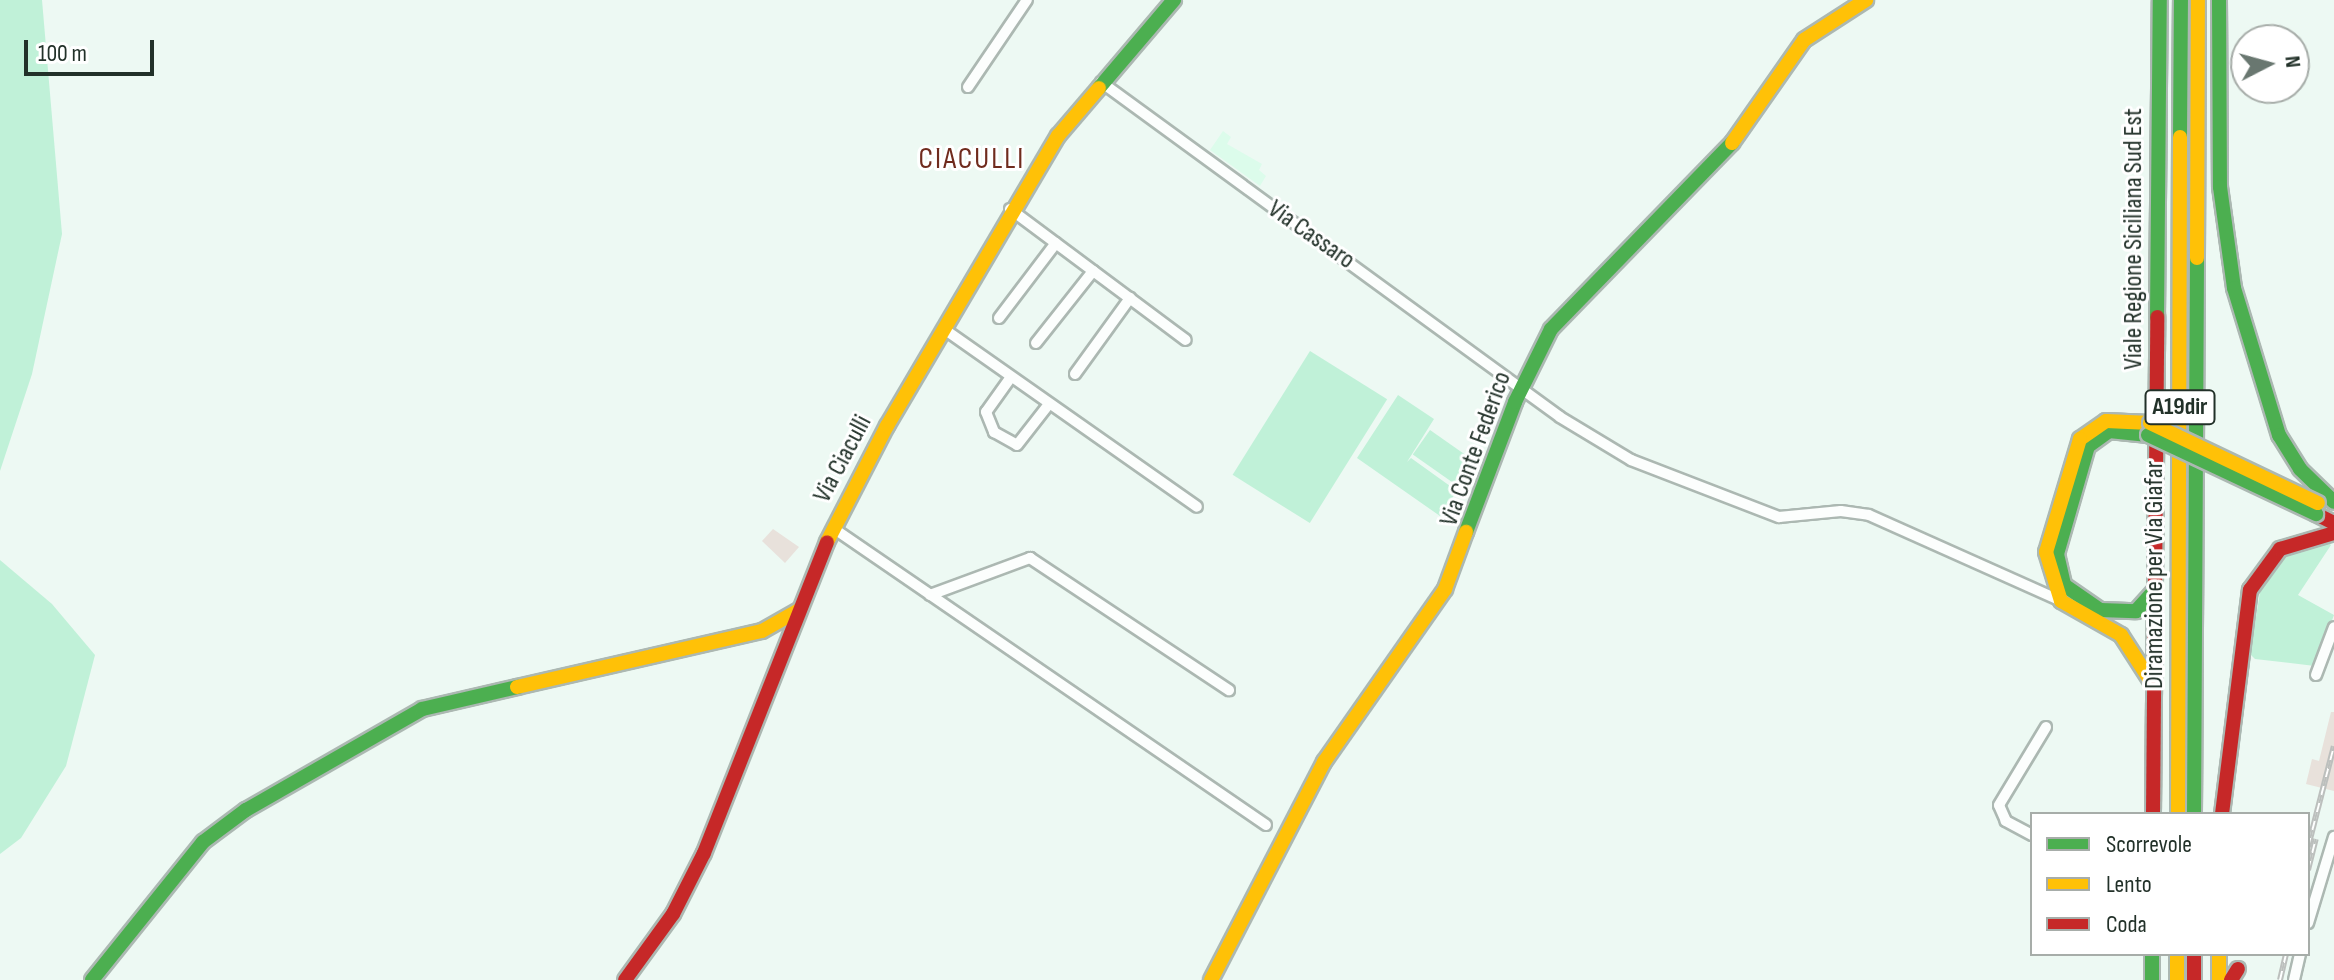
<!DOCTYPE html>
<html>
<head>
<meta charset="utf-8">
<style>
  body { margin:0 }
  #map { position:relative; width:2334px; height:980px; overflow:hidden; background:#edf9f3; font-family:"Sofia Sans Condensed",sans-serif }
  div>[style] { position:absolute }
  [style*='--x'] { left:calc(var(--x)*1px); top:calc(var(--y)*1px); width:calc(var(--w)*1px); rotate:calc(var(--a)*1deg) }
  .built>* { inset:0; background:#dcfceb }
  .green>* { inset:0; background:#c0f1d8; transform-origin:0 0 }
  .building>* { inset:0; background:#e8e1db }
  .roads { filter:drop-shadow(2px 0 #acb8b2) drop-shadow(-2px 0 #acb8b2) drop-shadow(0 2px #acb8b2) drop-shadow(0 -2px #acb8b2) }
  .street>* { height:10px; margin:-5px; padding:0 5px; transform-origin:5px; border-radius:5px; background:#fcfefd }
  .fast>* { height:14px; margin:-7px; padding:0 7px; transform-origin:7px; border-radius:7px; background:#4caf50 }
  .slow>* { height:14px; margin:-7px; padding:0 7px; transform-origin:7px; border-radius:7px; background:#ffc107 }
  .jam>* { height:14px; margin:-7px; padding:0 7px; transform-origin:7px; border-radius:7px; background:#c62828 }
  .rail>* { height:6px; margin-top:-3px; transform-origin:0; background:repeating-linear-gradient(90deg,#fff 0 9px,#bcbfbd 0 18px); box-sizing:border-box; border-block:2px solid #bcbfbd }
  .bridges { filter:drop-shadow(2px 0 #acb8b2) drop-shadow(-2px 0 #acb8b2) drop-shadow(0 2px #acb8b2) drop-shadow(0 -2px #acb8b2) }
  .fast-bridge>* { height:14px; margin:-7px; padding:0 7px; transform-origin:7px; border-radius:7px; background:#4caf50 }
  .slow-bridge>* { height:14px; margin:-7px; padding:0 7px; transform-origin:7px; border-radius:7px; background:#ffc107 }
  span { translate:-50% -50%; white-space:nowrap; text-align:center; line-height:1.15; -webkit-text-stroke:6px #fff; paint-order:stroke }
  .shield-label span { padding:2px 6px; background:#fff; border:2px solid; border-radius:6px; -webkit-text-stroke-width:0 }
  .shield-label { font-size:24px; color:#223129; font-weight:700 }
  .street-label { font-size:26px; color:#223129 }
  .quarter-label { font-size:30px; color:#6f2b1d; letter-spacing:2px }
  .legend { position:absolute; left:2030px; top:812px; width:280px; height:144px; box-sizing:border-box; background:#fff; border:2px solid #a7ada9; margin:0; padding:10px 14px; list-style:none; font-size:24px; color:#223129 }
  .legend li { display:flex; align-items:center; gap:16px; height:40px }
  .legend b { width:40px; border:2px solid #a7ada9 }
  .north { position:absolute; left:2230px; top:24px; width:80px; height:80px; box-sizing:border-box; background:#fff; border:2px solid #a7ada9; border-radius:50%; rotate:84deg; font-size:22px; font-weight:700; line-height:32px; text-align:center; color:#223129 }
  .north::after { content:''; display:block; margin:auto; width:28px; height:36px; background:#697770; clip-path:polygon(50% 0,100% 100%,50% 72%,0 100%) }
  .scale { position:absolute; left:24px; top:40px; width:130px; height:36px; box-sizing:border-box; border:4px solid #223129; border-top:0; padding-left:10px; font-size:24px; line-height:28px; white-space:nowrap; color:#223129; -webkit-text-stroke:6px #fff; paint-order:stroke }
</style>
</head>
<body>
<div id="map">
  <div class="built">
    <i style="clip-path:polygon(1223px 131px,1231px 137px,1227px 144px,1262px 164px,1259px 170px,1266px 176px,1260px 186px,1210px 150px)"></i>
  </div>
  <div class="green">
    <i style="clip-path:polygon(0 0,42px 0,62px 234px,32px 374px,0 471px)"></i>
    <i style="left:1310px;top:351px;width:91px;height:146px;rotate:32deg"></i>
    <i style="clip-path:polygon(1398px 395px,1434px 419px,1407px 462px,1411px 458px,1457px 491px,1440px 516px,1357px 458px)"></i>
    <i style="left:1430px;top:430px;width:57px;height:30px;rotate:35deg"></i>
    <i style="clip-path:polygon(2325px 540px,2331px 545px,2298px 595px,2334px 615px,2315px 666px,2255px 659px,2250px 654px,2261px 586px,2280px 557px)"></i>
    <i style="clip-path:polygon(0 560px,52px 604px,95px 655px,66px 766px,21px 838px,0 854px)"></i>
  </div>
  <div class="building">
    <i style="clip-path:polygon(773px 529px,799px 547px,785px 563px,762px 541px)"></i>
    <i style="clip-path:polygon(2331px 712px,2334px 712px,2334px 791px,2306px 784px,2312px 759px,2319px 761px)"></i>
  </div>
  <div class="roads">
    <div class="street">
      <i style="--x:1101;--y:82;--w:568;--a:36.12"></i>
      <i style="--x:1560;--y:417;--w:83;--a:31.2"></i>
      <i style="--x:1631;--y:460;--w:159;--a:21.1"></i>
      <i style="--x:1779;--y:517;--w:62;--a:-5.5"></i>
      <i style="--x:1841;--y:511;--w:28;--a:8"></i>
      <i style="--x:1869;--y:515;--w:210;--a:24.1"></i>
      <i style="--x:968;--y:87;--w:105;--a:-55.9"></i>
      <i style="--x:1010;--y:209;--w:219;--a:36.7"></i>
      <i style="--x:999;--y:318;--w:94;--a:-52.8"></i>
      <i style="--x:944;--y:329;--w:309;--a:35.1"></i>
      <i style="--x:1036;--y:343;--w:92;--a:-51.6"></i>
      <i style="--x:1075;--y:374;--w:94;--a:-54.1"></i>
      <i style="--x:1011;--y:377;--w:43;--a:125.5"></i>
      <i style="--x:986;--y:412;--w:22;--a:68"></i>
      <i style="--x:994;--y:432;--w:26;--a:29"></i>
      <i style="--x:1017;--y:445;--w:52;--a:-52"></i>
      <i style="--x:833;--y:528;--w:525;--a:34.45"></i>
      <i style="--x:930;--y:595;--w:107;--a:-20.3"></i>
      <i style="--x:1030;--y:558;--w:239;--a:33.6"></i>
      <i style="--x:2316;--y:675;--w:51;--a:-69.4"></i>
      <i style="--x:2032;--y:835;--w:30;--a:-152"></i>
      <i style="--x:2006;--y:821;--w:17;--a:-114"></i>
      <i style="--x:1999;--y:805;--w:91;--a:-58.9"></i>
      <i style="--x:2308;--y:923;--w:90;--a:-73.2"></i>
      <i style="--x:2294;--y:980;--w:27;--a:-77"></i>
    </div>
    <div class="fast">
      <i style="--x:2219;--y:0;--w:187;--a:89.7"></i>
      <i style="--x:2220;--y:187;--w:102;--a:82.1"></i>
      <i style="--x:2234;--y:288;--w:154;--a:73"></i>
      <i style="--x:2279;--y:435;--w:40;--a:58"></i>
      <i style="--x:2300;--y:469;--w:47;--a:44.1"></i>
      <i style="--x:1099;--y:88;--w:116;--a:-49.6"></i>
      <i style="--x:2180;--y:137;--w:137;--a:-89.6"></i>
      <i style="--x:2157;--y:317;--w:317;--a:-89.5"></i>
      <i style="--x:2148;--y:435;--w:39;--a:-174"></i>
      <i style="--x:2109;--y:431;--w:26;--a:144"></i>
      <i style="--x:2088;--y:446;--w:112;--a:106"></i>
      <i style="--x:2057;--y:554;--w:32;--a:77"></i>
      <i style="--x:2064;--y:585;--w:44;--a:34.8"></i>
      <i style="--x:2100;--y:610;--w:36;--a:2"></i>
      <i style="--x:2136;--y:611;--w:27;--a:-48"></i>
      <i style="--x:1466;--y:532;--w:139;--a:-69.3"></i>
      <i style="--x:1515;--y:402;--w:81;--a:-63.7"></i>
      <i style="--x:1551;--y:329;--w:260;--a:-45.8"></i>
      <i style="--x:2194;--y:814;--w:556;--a:-89.69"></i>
      <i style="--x:2152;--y:954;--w:26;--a:90"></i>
      <i style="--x:92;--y:980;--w:177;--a:-51.2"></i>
      <i style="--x:203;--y:842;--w:54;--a:-36.7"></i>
      <i style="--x:246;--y:810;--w:203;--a:-29.8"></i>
      <i style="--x:422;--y:709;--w:98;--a:-13"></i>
    </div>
    <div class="slow">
      <i style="--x:1732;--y:143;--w:126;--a:-55"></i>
      <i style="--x:1804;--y:40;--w:74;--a:-32.8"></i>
      <i style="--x:2197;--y:258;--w:258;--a:-89.8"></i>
      <i style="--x:2150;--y:423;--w:44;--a:-177.4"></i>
      <i style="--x:2106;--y:421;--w:32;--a:145"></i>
      <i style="--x:2080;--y:439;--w:118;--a:106.7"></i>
      <i style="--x:2046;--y:552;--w:51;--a:73"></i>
      <i style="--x:2061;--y:601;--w:69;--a:29.5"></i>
      <i style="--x:2121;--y:635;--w:54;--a:57.2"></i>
      <i style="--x:827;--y:542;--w:131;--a:-62.7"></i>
      <i style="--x:887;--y:426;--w:337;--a:-59.5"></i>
      <i style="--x:1058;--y:136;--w:63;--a:-49.5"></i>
      <i style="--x:517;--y:687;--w:251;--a:-12.9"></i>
      <i style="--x:762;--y:631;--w:43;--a:-29.6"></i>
      <i style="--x:2178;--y:814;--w:677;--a:-89.83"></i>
      <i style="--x:2177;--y:954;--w:26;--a:90"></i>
      <i style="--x:2219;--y:954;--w:26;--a:90"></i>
      <i style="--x:1211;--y:980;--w:246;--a:-62.6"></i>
      <i style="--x:1324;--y:762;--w:211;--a:-55"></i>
      <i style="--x:1445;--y:589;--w:61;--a:-69.8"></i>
    </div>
    <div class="jam">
      <i style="--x:2316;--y:514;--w:20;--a:27"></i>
      <i style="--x:2153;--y:814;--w:497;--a:-89.5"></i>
      <i style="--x:2222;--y:814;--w:226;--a:-82.9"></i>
      <i style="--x:2250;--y:590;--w:51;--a:-53.8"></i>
      <i style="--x:2280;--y:549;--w:56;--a:-16.5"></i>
      <i style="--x:2194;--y:954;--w:26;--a:90"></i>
      <i style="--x:625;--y:980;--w:82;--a:-54"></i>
      <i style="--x:673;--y:914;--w:68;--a:-63.1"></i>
      <i style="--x:704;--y:853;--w:334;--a:-68.4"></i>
      <i style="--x:2231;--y:980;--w:13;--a:-58"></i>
    </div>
  </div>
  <div class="rail">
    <i style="--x:2308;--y:847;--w:104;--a:-75.6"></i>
    <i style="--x:2308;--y:870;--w:32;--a:-76"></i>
    <i style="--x:2280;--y:980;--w:27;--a:-77"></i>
  </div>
  <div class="bridges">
    <div class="fast-bridge">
      <i style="--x:2148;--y:435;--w:186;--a:25.2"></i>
    </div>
    <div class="slow-bridge">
      <i style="--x:2150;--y:423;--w:186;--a:25.5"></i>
    </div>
  </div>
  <div class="shield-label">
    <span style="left:2180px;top:407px">A19dir</span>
  </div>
  <div class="street-label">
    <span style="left:1311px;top:235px;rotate:35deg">Via Cassaro</span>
    <span style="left:2134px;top:239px;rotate:-90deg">Viale Regione Siciliana Sud Est</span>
    <span style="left:1476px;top:449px;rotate:-70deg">Via Conte Federico</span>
    <span style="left:843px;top:459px;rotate:-62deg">Via Ciaculli</span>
    <span style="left:2155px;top:575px;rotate:-90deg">Diramazione per Via Giafar</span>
  </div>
  <div class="quarter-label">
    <span style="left:972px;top:159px">CIACULLI</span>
  </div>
  <ul class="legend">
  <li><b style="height:10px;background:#4caf50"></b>Scorrevole</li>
  <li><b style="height:10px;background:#ffc107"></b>Lento</li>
  <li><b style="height:10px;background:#c62828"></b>Coda</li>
  </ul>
  <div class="north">N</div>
  <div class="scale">100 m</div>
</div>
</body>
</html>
